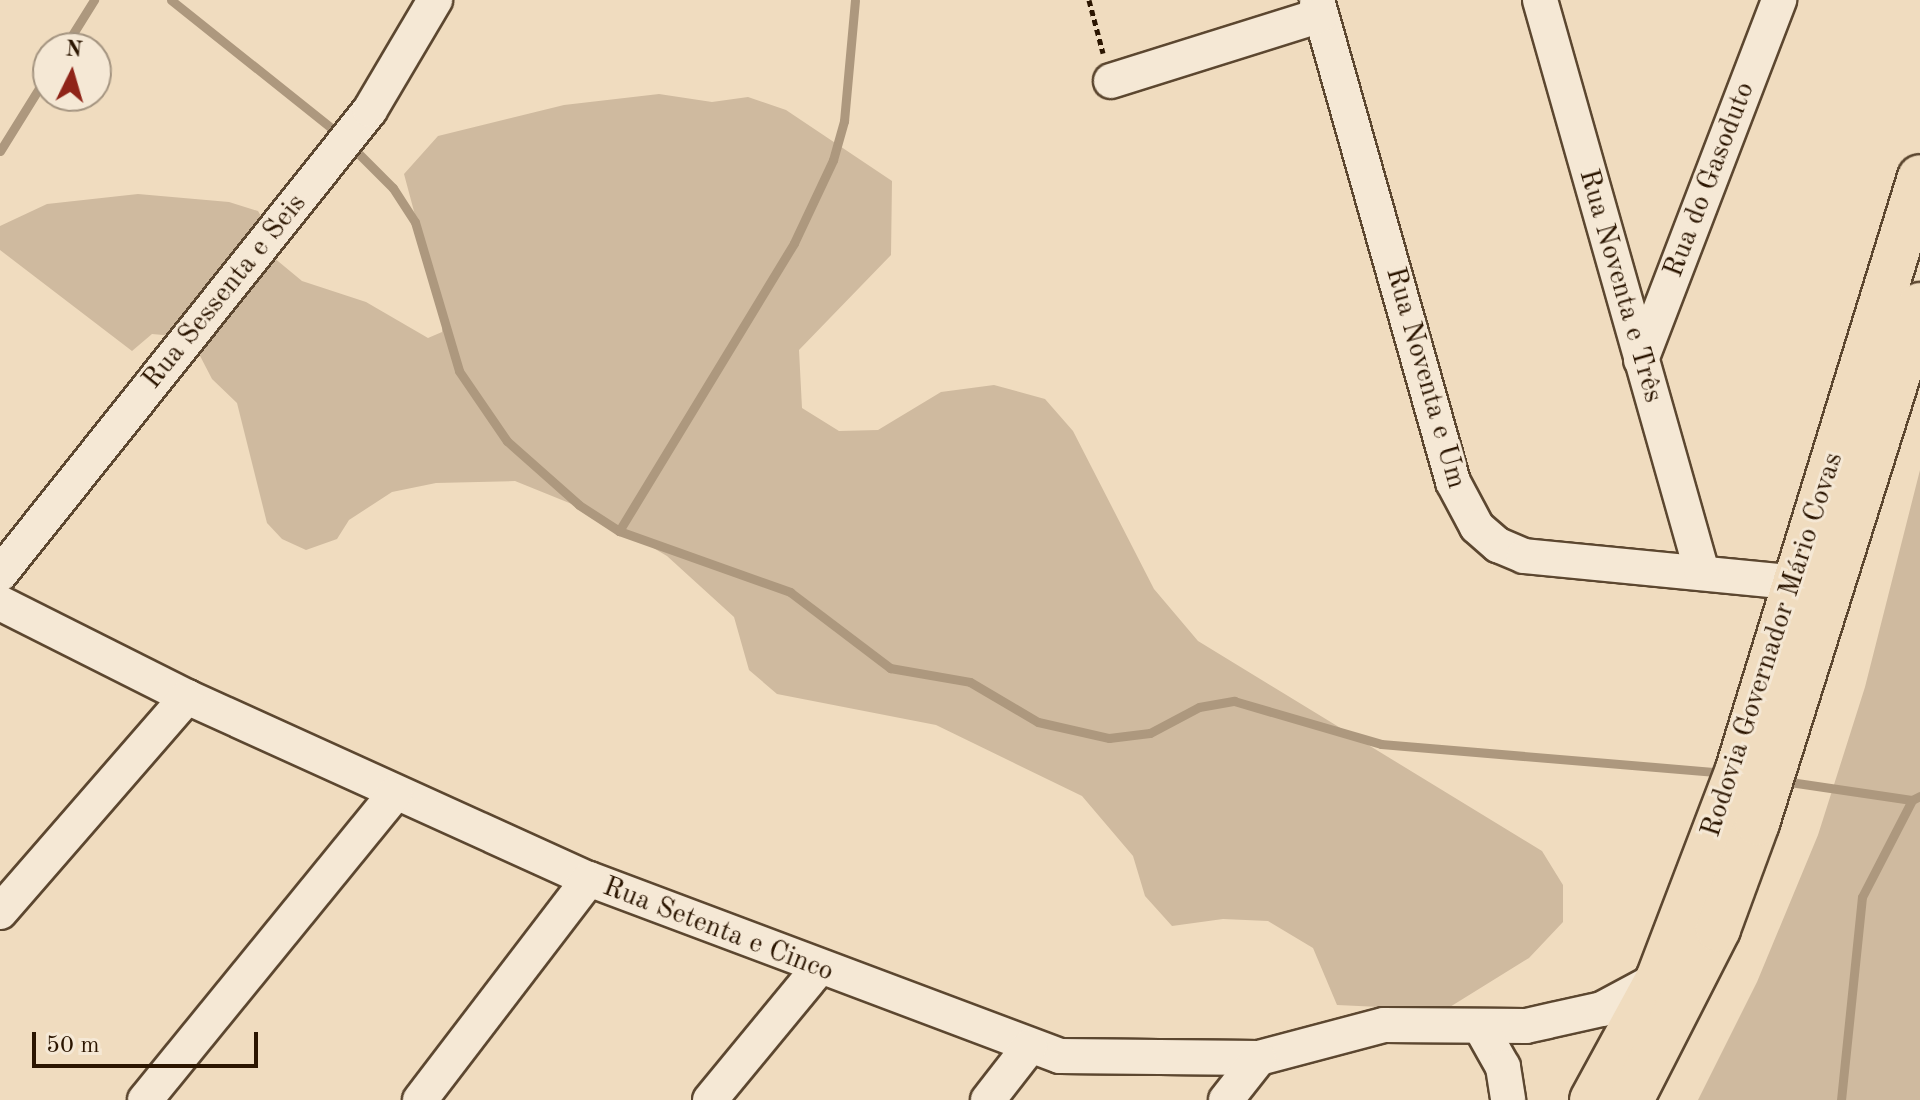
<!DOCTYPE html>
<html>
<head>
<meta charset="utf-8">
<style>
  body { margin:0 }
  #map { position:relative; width:1920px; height:1100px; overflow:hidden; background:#f0dcbf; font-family:"Old Standard TT",serif }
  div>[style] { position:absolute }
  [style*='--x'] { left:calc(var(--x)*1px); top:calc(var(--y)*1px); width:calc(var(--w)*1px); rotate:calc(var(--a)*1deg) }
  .green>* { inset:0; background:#cfba9f }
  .stream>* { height:9px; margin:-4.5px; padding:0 4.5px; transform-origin:4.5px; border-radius:4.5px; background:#ad987e }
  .path>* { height:5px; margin-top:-2.5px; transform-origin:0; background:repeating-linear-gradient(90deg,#2b1500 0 6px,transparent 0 10px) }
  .roads { filter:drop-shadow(2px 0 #5c4730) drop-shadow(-2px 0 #5c4730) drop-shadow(0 2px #5c4730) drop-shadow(0 -2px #5c4730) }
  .street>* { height:34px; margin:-17px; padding:0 17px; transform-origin:17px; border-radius:17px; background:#f5e8d5 }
  .highway>* { height:44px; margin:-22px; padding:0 22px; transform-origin:22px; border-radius:22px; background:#f0dcbf }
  span { translate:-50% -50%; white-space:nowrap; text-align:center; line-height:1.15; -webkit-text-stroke:6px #f5e8d5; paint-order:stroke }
  .street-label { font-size:28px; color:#2b1500 }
  .north { position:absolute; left:32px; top:32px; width:80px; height:80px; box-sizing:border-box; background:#f5e8d5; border:2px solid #a49480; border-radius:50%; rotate:5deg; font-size:22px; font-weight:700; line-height:32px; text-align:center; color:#2b1500 }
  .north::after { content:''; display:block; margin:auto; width:28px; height:36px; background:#8f2418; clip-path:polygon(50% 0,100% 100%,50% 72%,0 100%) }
  .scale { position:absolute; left:32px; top:1032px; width:226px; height:36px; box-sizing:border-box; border:4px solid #2b1500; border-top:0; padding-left:10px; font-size:24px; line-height:28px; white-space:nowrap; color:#2b1500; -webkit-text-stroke:6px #f5e8d5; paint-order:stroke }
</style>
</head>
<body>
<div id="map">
  <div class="green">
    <i style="clip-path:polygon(659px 94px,712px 102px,748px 97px,786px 110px,892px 181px,891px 255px,799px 350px,802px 408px,839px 431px,878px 430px,941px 392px,994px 385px,1045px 399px,1073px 431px,1154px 589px,1198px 641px,1542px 851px,1563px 885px,1563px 922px,1529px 958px,1445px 1010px,1337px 1005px,1313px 948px,1268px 921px,1223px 919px,1172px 926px,1145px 896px,1133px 856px,1082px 796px,936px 725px,777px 694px,749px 670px,734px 617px,667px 556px,594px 513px,515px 481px,436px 483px,392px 492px,349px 520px,337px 539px,306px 550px,282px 539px,267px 523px,237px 403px,212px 379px,198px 352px,174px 336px,152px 334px,132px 351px,0 250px,0 226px,47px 204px,138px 194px,229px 202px,258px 211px,268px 228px,273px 257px,302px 281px,366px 302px,428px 338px,442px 332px,442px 316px,404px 174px,438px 136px,564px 105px)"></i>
    <i style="clip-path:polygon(1920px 470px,1920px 1100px,1698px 1100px,1757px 982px,1818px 835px,1865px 687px)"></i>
  </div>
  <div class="stream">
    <i style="--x:171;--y:0;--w:216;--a:38.6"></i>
    <i style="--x:64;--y:48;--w:57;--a:-58"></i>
    <i style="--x:351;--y:146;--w:59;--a:45"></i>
    <i style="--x:393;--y:188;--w:40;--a:57.1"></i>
    <i style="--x:415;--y:222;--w:155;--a:73.5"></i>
    <i style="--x:459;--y:371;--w:85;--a:55.6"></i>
    <i style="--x:507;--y:441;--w:96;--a:41.6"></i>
    <i style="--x:579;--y:505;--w:48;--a:33"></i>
    <i style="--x:619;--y:531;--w:182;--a:19.6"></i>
    <i style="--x:790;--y:592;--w:126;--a:37.2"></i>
    <i style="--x:890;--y:668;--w:81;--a:9.9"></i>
    <i style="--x:970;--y:682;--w:79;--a:30.5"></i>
    <i style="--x:1038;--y:722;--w:73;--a:12.7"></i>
    <i style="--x:1109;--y:738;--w:41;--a:-7"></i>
    <i style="--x:1150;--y:733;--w:55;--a:-28"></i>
    <i style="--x:1199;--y:707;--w:36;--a:-10"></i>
    <i style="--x:1234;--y:701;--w:153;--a:16.3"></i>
    <i style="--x:1381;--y:744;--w:345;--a:4.8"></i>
    <i style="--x:0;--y:151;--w:91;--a:-58.1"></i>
    <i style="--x:619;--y:531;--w:337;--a:-58.7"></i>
    <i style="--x:794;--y:243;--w:92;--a:-64.8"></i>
    <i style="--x:833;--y:160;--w:41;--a:-74.2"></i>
    <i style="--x:844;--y:121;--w:121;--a:-84.8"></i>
    <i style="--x:1783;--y:781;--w:130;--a:8.4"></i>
    <i style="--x:1912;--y:800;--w:9;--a:-27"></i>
    <i style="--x:1841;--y:1100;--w:204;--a:-84.1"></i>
    <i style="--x:1862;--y:897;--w:109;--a:-62.7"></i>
  </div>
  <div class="path">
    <i style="--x:1089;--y:0;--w:55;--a:75.2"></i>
  </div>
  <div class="roads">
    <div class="street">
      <i style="--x:1317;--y:0;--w:501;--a:74.24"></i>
      <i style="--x:1453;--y:482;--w:51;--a:61.9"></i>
      <i style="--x:1477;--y:527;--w:28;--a:41"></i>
      <i style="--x:1498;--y:545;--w:28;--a:23"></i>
      <i style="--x:1524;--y:556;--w:274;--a:5.6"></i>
      <i style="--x:1540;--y:0;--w:594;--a:74.19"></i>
      <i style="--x:1111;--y:81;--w:220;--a:-17.4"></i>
      <i style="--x:1641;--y:360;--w:386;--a:-69"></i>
      <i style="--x:0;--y:574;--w:593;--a:-51.43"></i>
      <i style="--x:370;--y:110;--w:128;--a:-59.4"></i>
      <i style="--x:0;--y:603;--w:209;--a:26.7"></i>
      <i style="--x:187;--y:697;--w:441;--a:24.4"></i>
      <i style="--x:589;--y:879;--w:503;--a:20.6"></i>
      <i style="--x:1060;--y:1056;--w:199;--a:0.6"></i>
      <i style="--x:1259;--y:1058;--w:129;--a:-14.8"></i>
      <i style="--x:1384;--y:1025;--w:142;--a:0.4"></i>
      <i style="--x:1526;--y:1026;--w:78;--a:-12.6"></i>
      <i style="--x:1602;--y:1009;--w:64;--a:-28.2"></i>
      <i style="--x:0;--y:912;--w:285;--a:-49"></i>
      <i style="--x:1481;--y:1028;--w:45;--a:60.6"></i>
      <i style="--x:1503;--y:1067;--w:33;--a:81"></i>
      <i style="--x:145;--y:1100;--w:396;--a:-50.8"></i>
      <i style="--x:420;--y:1100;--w:278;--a:-52.6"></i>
      <i style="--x:710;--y:1100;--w:170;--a:-50.5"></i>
      <i style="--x:988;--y:1100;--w:68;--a:-52.1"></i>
      <i style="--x:1226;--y:1100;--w:53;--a:-51.8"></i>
    </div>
    <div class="highway">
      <i style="--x:1592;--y:1100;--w:138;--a:-61.4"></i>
      <i style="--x:1658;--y:979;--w:225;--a:-69.1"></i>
      <i style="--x:1738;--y:769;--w:619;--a:-72.91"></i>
      <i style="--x:1631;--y:1100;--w:192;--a:-63"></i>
      <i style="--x:1718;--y:929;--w:113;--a:-69.8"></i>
      <i style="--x:1757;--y:823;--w:543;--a:-72.53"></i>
    </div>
  </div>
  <div class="street-label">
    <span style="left:1710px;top:180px;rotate:-69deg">Rua do Gasoduto</span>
    <span style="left:1620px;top:286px;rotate:74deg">Rua Noventa e Três</span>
    <span style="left:225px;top:292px;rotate:-51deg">Rua Sessenta e Seis</span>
    <span style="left:1425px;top:378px;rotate:74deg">Rua Noventa e Um</span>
    <span style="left:1773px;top:645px;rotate:-72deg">Rodovia Governador Mário Covas</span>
    <span style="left:718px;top:930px;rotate:21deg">Rua Setenta e Cinco</span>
  </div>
  <div class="north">N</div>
  <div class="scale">50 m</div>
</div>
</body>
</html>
